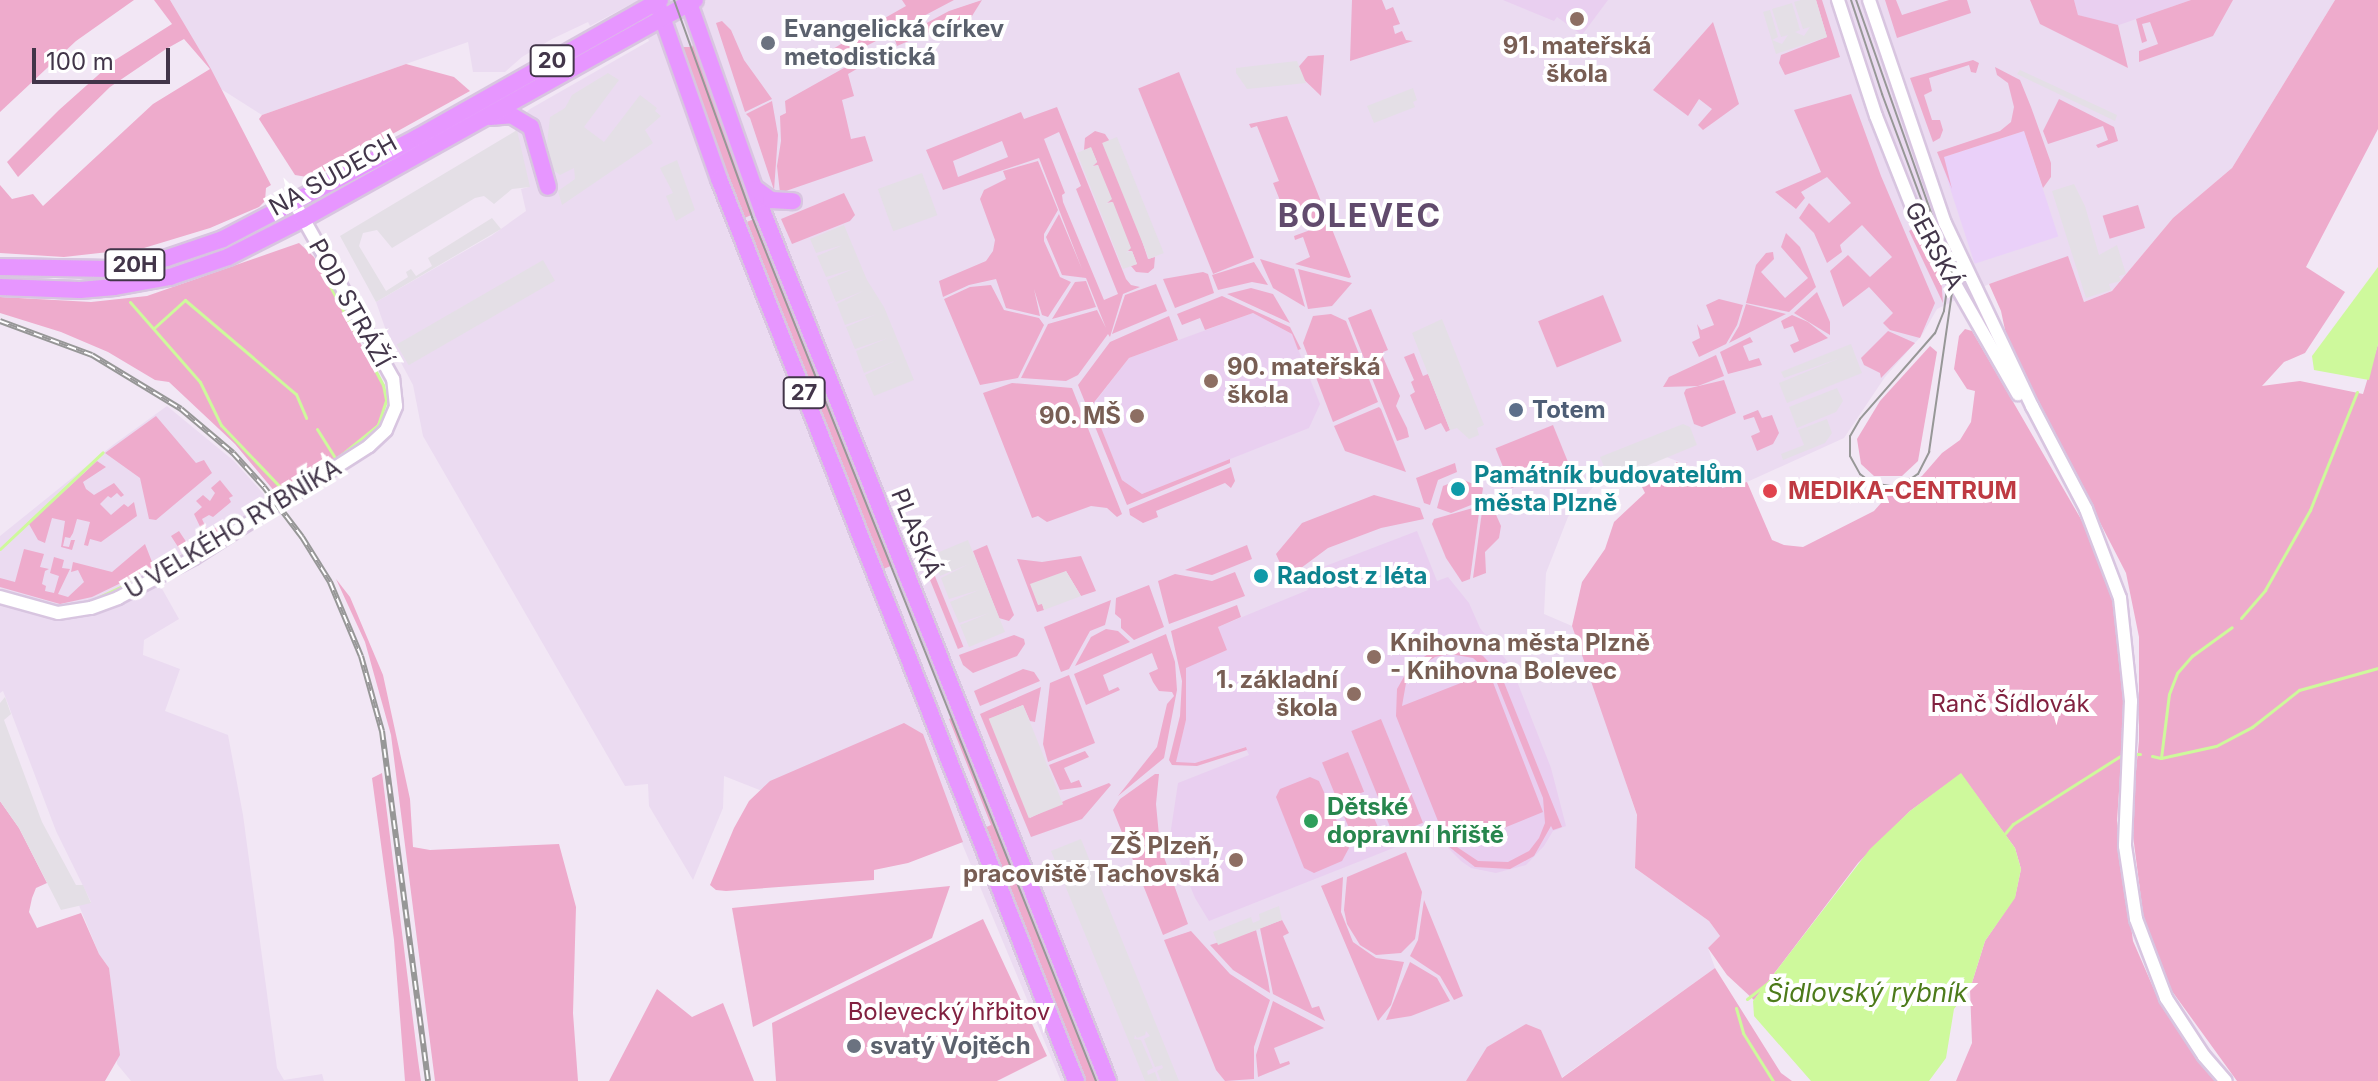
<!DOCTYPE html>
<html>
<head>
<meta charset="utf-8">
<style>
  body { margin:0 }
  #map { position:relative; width:2378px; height:1081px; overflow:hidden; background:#f2e7f5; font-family:Inter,sans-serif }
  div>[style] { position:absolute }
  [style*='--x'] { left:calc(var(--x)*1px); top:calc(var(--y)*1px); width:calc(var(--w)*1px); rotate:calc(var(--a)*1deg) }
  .residential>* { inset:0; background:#ebdbf1 }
  .commercial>* { inset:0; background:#ead0f9; transform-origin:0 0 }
  .education>* { inset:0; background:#e9cff0 }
  .green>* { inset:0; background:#eeabcc; transform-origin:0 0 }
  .parking>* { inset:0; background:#e4dfe6; transform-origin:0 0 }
  .water>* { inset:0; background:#cef99c }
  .stream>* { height:3px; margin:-1.5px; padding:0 1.5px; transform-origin:1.5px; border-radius:1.5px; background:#cef99c }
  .roads { filter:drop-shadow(2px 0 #d8c5e0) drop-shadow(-2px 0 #d8c5e0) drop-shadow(0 2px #d8c5e0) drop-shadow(0 -2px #d8c5e0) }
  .tertiary>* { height:12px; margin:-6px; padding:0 6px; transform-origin:6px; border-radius:6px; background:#fff }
  .primary>* { height:16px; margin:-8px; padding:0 8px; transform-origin:8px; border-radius:8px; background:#e796ff }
  .tram>* { height:2px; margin:-1px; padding:0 1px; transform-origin:1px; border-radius:1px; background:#979797 }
  .rail>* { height:6px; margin-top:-3px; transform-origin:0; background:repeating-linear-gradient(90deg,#fff 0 9px,#979797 0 18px); box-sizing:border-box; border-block:2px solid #979797 }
  .dots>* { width:22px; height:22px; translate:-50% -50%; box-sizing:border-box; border:4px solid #fff; border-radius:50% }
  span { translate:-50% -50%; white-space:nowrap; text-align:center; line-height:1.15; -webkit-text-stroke:8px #fff; paint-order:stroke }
  .shield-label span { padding:2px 6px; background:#fff; border:2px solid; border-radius:6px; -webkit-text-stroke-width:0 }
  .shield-label { font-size:22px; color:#423549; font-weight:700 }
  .worship-label { font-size:24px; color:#5b616d; font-weight:700 }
  .left { translate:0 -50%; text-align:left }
  .education-label { font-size:24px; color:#785e54; font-weight:700 }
  .right { translate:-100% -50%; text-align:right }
  .street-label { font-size:24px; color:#423549 }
  .service-label { font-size:24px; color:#4e5e75; font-weight:700 }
  .culture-label { font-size:24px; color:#0d838f; font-weight:700 }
  .health-label { font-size:24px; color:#be3a42; font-weight:700 }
  .park-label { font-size:24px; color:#822140 }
  .leisure-label { font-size:24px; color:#27864d; font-weight:700 }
  .water-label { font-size:26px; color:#4d7b1b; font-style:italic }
  .district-label { font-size:32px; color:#614b6d; font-weight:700; letter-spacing:2px }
  .scale { position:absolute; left:32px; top:48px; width:138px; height:36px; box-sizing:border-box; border:4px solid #423549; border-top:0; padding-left:10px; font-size:24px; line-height:28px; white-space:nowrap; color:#423549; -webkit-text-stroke:6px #fff; paint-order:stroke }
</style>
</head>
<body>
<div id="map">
  <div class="residential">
    <i style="clip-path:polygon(170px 0,2335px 0,2232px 168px,2173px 218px,2112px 291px,2084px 302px,2068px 257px,1989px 284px,1937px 309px,1922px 335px,1885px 377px,1844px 438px,1747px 482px,1722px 488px,1720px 477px,1661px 455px,1604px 474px,1568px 517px,1546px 573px,1544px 614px,1572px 626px,1589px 671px,1637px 816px,1635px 868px,1709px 921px,1720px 936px,1708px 948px,1715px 968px,1561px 1078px,1541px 1030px,1468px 1081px,1061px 1081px,918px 738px,767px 793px,724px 776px,723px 808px,693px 880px,649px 806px,648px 784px,625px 786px,423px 436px,413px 385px,390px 342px,376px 302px,491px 236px,526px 211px,521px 189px,529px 187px,514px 125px,530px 109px,649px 41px,633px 3px,590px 26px,588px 22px,552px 39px,522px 57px,505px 72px,473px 72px,468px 42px,262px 115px,221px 89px)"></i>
    <i style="clip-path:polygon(167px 406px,234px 461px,269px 500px,264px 502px,253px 520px,156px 578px,179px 619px,144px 640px,143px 655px,180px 669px,165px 711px,228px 735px,243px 815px,277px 1068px,284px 1080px,322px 1074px,324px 1081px,131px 1081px,117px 1064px,109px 968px,99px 954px,78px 903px,91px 902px,56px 831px,3px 691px,0 693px,0 536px,113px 445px)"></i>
  </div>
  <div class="commercial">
    <i style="left:2024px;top:131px;width:111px;height:88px;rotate:72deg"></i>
  </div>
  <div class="education">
    <i style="clip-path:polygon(1503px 0,1608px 0,1582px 35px,1557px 17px,1554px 21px)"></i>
    <i style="clip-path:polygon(2074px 0,2191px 0,2116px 26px,2078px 15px)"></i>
    <i style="clip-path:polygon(1253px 313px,1292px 334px,1320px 404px,1309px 428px,1142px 494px,1122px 480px,1092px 406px,1129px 358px)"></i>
    <i style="clip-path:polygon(1417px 531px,1437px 581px,1448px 577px,1469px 603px,1480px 628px,1511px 666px,1551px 768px,1566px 826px,1553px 831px,1544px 846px,1526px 865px,1496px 873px,1471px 868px,1461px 861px,1449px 849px,1439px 830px,1209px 921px,1195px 898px,1170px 836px,1178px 783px,1249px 755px,1245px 747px,1195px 763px,1175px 763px,1186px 720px,1186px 667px,1226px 650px,1218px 627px,1308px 590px,1302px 575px)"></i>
  </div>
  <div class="green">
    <i style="clip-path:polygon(0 0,134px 0,76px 41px,0 112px)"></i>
    <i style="clip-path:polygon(154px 0,170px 0,211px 69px,271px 185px,266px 188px,265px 201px,259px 207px,210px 228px,144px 248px,64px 257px,0 253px,0 185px,12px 199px,33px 194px,43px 206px,153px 104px,210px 69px,184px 39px,166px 49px,110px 87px,18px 177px,7px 162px,59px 110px,115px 60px,172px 24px)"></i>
    <i style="clip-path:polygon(902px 0,954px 0,882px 38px,876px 23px,906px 6px)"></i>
    <i style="clip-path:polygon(982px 0,967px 24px,941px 27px,897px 46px,895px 40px,949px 11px)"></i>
    <i style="clip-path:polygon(1352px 0,1382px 0,1386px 10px,1393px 7px,1400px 24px,1393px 26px,1395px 34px,1402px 31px,1406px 40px,1413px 41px,1350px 61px)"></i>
    <i style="clip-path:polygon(1816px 0,1822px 0,1840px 57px,1785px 75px,1779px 63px,1781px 55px,1827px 37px)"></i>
    <i style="clip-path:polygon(1885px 0,1896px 0,1902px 15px,1949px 0,1967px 0,1971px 13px,1897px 38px)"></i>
    <i style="clip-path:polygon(2030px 0,2074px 0,2078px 15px,2118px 25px,2128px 68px,2040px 24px)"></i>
    <i style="clip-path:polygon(2191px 0,2233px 0,2213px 36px,2139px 62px,2139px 51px,2158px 44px,2150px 22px,2142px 24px,2147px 41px,2142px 43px,2136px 19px)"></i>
    <i style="clip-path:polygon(2335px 0,2378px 0,2378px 129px,2306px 267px,2345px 292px,2305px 353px,2284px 362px,2262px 386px,2300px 381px,2363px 394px,2378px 344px,2378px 1081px,2237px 1081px,2169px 987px,2146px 937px,2131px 820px,2139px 741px,2139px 637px,2126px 573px,2008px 344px,2001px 311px,1989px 284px,2068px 256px,2084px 302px,2112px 291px,2173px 218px,2232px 168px)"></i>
    <i style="clip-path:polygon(722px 21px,731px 30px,744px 60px,772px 99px,745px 112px,716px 23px)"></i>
    <i style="clip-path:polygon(1713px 22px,1739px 104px,1703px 130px,1698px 125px,1712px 109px,1699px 99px,1688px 116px,1653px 90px)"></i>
    <i style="clip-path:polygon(868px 28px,876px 41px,827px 66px,821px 56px)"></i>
    <i style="clip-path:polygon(695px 41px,758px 212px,740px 220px,679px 47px,692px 47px)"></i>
    <i style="clip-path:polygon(885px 45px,888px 51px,848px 74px,854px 96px,842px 100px,851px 139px,865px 136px,873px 161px,780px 193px,777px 166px,781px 141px,780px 116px,786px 113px,785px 101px)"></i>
    <i style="clip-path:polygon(1324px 55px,1321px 96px,1295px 71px,1308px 56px)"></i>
    <i style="clip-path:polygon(1973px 60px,1979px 63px,1976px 73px,1971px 72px,1969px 65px,1929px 78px,1932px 91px,1924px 95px,1932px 120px,1940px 120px,1943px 130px,1940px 138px,1933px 142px,1910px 78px)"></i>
    <i style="clip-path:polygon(406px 64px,454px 77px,470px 91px,313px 178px,295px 175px,259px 119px,262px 115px)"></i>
    <i style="clip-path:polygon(1995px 67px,2020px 80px,2031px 107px,2051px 163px,2051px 177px,2043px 188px,2024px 131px,1944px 157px,1952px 189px,1937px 152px,2000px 131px,2011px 122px,2014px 107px,2008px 83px,1997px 75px)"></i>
    <i style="left:1179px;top:72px;width:200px;height:44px;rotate:68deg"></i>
    <i style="clip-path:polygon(1851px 94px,1881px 176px,1935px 303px,1920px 338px,1890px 330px,1883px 323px,1893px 313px,1869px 287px,1843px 307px,1830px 271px,1848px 255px,1870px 277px,1892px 257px,1862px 225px,1840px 245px,1842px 252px,1827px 263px,1814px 233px,1799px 218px,1809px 203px,1829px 223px,1851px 203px,1827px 177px,1801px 192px,1805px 198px,1796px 209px,1775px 192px,1821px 172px,1794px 110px)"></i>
    <i style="clip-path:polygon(2059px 99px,2114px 127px,2118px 141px,2098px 148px,2096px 145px,2108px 140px,2103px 126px,2048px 144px,2043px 131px)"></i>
    <i style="clip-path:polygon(772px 101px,778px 135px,774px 190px,750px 118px,746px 114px)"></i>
    <i style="clip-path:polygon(evenodd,1057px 107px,1126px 279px,1131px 285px,1140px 287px,1123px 294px,1110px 337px,1108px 334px,1078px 375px,1066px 381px,1021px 378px,1048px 324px,1097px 310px,1106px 328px,1086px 278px,1062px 275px,1046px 237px,1059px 214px,1082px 269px,1039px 158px,943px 190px,926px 150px,1021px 112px,1024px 119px,1057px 107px,1059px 132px,1081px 186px,1076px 189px,1118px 294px,1104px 300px,1063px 202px,1062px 195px,1065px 193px,1044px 139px,1059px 132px,1057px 107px,1002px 141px,1008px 157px,958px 177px,953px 161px,1002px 141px)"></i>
    <i style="clip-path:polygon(1287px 116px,1351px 277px,1349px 278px,1295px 264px,1310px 257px,1303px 237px,1295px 240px,1294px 236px,1313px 229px,1305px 208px,1287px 215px,1285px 213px,1273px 183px,1279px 181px,1257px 126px,1251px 128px,1249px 124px)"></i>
    <i style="clip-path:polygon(1095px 131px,1105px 134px,1109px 140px,1148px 259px,1155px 257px,1154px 268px,1148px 273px,1136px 272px,1131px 266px,1137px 264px,1132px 251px,1126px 251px,1112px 202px,1106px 203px,1098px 165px,1092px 166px,1097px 162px,1091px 148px,1084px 150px,1085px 138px)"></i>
    <i style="clip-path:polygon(1038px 161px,1058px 210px,1044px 234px,1044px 241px,1060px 277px,1071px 282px,1048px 317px,1042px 315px,1034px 289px,1040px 316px,1006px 308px,996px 279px,969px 285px,943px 297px,939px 281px,986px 261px,993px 251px,995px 240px,980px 199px,984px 190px,1006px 179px,1003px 171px)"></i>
    <i style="clip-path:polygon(844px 193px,855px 215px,850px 221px,792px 244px,781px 219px)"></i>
    <i style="left:2138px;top:205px;width:24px;height:37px;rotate:73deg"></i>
    <i style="left:759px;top:217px;width:373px;height:18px;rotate:68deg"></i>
    <i style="clip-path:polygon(1914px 228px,1941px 277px,1943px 303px,1909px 231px)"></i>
    <i style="clip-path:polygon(1786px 233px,1800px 247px,1816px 287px,1789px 312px,1746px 303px,1756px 265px,1766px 253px,1773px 252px,1774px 259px,1761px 272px,1785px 298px,1808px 278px,1781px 247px)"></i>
    <i style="clip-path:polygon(299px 243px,314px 257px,383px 385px,386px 400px,383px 416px,372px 432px,280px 498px,235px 444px,169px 382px,155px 380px,108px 352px,61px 332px,0 313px,0 297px,91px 302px,147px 296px)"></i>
    <i style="clip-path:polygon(1260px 259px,1294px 269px,1305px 307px,1273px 288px)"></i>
    <i style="clip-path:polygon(1254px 262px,1268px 285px,1252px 282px,1218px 290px,1212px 275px)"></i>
    <i style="clip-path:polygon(1298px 269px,1352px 283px,1332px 306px,1308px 309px)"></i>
    <i style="clip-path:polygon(1203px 272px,1208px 274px,1214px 293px,1175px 308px,1163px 279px)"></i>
    <i style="clip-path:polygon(1075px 282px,1086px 281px,1096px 307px,1052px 319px)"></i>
    <i style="clip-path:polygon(1156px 284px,1167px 311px,1112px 334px,1125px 295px)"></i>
    <i style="clip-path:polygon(991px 285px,1004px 310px,1039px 318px,1044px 325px,1018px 378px,980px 385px,944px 299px,970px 287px)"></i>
    <i style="clip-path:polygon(1251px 288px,1273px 294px,1290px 323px,1227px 294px)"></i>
    <i style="clip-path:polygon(1817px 292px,1830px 322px,1830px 335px,1794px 313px)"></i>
    <i style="left:1603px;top:295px;width:50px;height:70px;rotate:68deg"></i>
    <i style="clip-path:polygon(1222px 296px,1290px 327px,1301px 349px,1298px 350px,1292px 334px,1253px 313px,1205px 330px,1200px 318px,1182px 325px,1177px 314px)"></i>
    <i style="clip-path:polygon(1719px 299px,1743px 305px,1737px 325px,1726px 344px,1699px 357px,1692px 342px,1700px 338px,1697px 324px,1701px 330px,1714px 325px,1706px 305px)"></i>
    <i style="clip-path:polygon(1746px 304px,1786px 314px,1729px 343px,1739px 326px)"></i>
    <i style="clip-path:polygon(1371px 309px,1388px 350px,1383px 352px,1383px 357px,1400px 396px,1396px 406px,1407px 428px,1409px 437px,1397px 441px,1348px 318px)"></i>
    <i style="clip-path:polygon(1331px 314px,1346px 321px,1378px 402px,1333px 422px,1303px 343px,1313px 316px)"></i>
    <i style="clip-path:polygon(1792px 315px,1808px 322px,1828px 338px,1794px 353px,1790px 345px,1799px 341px,1793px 326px,1784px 329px,1781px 321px)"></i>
    <i style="clip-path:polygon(1169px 316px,1178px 340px,1129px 358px,1092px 405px,1122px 480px,1142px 494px,1230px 459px,1230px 463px,1127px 505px,1078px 385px,1110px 342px)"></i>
    <i style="clip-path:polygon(1965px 329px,1972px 331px,2089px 533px,2113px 596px,2125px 702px,2117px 821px,2133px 941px,2156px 994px,2217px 1081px,1956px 1081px,1972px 1043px,1970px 989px,1985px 941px,2015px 897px,2021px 869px,2015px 848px,1961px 774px,1910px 811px,1858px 863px,1754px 1000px,1727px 975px,1708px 948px,1720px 936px,1709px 921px,1635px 868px,1637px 815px,1572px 626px,1582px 582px,1605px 549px,1614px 522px,1645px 493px,1641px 485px,1678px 469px,1676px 462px,1702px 473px,1720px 475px,1722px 488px,1747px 482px,1772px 540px,1784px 545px,1803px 547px,1874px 511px,1890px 493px,1922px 476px,1942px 453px,1960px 440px,1971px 422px,1975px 391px,1967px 389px,1954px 369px,1959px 336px)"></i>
    <i style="clip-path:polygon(1888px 331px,1915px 343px,1881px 378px,1880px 373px,1864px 365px,1861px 358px)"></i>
    <i style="clip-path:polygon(1750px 337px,1753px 342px,1743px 346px,1749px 361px,1759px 358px,1762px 365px,1728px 374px,1720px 352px)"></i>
    <i style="clip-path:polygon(1930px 346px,1937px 352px,1918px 461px,1902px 476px,1874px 476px,1861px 464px,1857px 439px,1880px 401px)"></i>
    <i style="clip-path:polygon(1414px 353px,1423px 376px,1428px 374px,1450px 430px,1446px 432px,1441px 423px,1425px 430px,1410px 395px,1415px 392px,1411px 382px,1414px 380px,1404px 357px)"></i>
    <i style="clip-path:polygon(1716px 355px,1724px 376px,1698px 386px,1663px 387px,1669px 377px)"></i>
    <i style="clip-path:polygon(1724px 380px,1736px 413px,1702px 427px,1694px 424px,1684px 393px,1686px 389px)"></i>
    <i style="clip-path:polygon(1012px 383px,1072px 388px,1122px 514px,1117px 517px,1107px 508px,1091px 506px,1047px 522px,1038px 516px,1032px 518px,983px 393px)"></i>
    <i style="clip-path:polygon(1379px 407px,1381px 409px,1406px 472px,1345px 451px,1334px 426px)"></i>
    <i style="clip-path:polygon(1758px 410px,1762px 418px,1772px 415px,1779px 433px,1773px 444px,1757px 451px,1751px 436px,1760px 432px,1754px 417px,1744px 420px,1743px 416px)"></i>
    <i style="clip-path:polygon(156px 416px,196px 463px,204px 460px,212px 473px,156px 520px,149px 519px,140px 478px,105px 453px)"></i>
    <i style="left:1553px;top:425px;width:43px;height:62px;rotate:68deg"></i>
    <i style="clip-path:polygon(97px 461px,106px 467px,83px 482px,86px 489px,94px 495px,114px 483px,124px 495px,121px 497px,117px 493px,111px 498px,108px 496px,100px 504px,111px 515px,124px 504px,128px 507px,134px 502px,137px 516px,101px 542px,90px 539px,88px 546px,84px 545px,90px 522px,77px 519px,73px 533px,70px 538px,65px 537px,63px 546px,69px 547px,71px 540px,75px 540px,72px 550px,61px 547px,65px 521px,52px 518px,45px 543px,38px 540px,29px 524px)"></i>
    <i style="clip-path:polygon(1455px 463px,1457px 472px,1438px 480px,1430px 505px,1424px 503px,1416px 478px)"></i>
    <i style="clip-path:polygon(1231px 467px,1235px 481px,1231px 488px,1225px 483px,1156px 511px,1158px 517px,1143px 523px,1130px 515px,1129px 509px)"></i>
    <i style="clip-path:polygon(1461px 479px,1483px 488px,1481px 501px,1451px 513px,1437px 508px,1443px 486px)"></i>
    <i style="clip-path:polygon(220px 480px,233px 496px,229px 498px,231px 502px,213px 517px,209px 515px,202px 519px,208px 532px,218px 526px,221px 531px,191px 549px,188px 545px,180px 550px,171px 536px,179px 531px,189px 546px,204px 535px,194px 514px,202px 507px,196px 501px,203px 495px,210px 501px,215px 493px,211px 488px)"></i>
    <i style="clip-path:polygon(1374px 495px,1420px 508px,1424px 519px,1381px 528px,1328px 548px,1301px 568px,1300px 574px,1287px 579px,1276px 554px,1302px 523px)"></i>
    <i style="clip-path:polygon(1490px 501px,1501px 526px,1499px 538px,1485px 552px,1486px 573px,1473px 578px,1483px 504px)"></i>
    <i style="clip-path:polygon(1480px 506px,1470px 579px,1462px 582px,1446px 558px,1432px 524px,1434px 519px)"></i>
    <i style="clip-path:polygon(145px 544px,154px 567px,92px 597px,60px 604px,0 587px,0 578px,15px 582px,24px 549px,44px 554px,40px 567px,49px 569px,45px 571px,42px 584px,46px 586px,45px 591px,54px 593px,59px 576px,50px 573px,54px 557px,64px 560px,62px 568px,70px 569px,58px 594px,68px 597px,84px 582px,78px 570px,71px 572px,73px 562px,112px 572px)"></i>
    <i style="clip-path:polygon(987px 545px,1014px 615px,1009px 621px,999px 618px,973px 551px)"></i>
    <i style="clip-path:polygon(1247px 545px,1252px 559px,1212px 575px,1185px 570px)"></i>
    <i style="left:926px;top:554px;width:100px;height:6px;rotate:68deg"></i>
    <i style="clip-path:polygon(1081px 556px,1096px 591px,1081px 596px,1066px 571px,1038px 605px,1042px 603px,1044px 610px,1037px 612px,1017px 559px,1042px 562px)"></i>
    <i style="clip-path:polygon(1235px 572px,1245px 596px,1169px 624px,1158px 581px,1175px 574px,1212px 581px)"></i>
    <i style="clip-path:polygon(336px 579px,350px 597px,383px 675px,410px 799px,413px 847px,430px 850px,559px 844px,576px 907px,573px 1013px,578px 1081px,435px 1081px,391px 735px,365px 642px)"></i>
    <i style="clip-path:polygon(1149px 585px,1164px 627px,1134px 640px,1121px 628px,1121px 619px,1115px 614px,1116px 598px)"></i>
    <i style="clip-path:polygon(1111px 600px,1105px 625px,1090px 631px,1069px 669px,1061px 672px,1044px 627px)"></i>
    <i style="clip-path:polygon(1237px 605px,1241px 617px,1218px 627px,1227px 650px,1186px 668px,1186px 720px,1176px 762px,1195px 763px,1246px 747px,1247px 750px,1197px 766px,1172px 765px,1169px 760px,1180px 716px,1182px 681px,1171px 631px)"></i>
    <i style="clip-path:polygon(1106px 629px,1118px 631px,1130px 642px,1075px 666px,1091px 637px)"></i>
    <i style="clip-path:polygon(1166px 634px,1175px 662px,1177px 690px,1164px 758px,1118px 796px,1157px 747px,1167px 704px,1174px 696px,1172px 692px,1159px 691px,1153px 682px,1149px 673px,1158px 669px,1152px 653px,1103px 675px,1109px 691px,1118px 687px,1120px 690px,1086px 705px,1074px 674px)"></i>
    <i style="clip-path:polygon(1014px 635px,1024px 639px,1025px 644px,1017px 656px,973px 673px,963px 665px,959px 655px)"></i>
    <i style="clip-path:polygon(evenodd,1459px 647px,1483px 656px,1501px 675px,1562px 827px,1553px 830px,1551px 826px,1534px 856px,1510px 869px,1475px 867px,1448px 846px,1396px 716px,1397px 689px,1410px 666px,1433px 651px,1459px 647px,1450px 654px,1473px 658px,1495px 678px,1543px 798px,1545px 823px,1539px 838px,1529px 851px,1508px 862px,1478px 861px,1457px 847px,1543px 812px,1489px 672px,1402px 706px,1406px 683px,1415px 670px,1435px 657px,1450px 654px)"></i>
    <i style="clip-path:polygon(1023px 669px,1034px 672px,1040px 681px,980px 706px,974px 691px)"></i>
    <i style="clip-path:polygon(1069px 675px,1095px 743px,1048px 762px,1043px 744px,1050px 683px)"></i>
    <i style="clip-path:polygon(1041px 687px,1035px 722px,1030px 721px,1023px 705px,990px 719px,1030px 818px,1066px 800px,1109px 783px,1111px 785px,1082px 819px,1031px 837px,980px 714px)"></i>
    <i style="clip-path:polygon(958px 715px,1102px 1081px,1083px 1081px,982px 829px,991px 825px,949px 719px)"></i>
    <i style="left:1381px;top:719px;width:112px;height:32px;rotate:68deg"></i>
    <i style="clip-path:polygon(904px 723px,923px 734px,963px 842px,908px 863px,874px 870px,874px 880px,726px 891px,716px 890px,710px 885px,734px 828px,749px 801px,770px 781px)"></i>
    <i style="clip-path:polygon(1085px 751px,1089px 757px,1064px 768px,1071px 783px,1079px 780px,1082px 787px,1060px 790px,1049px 765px)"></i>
    <i style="left:1348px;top:752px;width:43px;height:28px;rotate:68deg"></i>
    <i style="clip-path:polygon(382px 773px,418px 1060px,421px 1081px,405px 1081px,394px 940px,372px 778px)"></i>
    <i style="clip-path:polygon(1155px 774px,1159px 774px,1156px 804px,1160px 846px,1188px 924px,1163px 935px,1113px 810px,1120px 799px)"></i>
    <i style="clip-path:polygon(1310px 777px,1319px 781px,1349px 848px,1342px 861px,1314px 873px,1304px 868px,1276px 797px,1280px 789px)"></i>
    <i style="left:1366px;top:799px;width:44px;height:27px;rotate:67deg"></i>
    <i style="clip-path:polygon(0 801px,19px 828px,47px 883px,36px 888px,32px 898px,29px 912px,37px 928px,81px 913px,99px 954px,109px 968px,120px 1055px,105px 1081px,0 1081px)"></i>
    <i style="clip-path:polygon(1406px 852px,1422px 892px,1415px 939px,1401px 953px,1376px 955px,1360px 945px,1347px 924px,1344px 910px,1347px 877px)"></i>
    <i style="clip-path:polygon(1343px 877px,1341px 912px,1353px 942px,1376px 958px,1404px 962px,1391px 1005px,1378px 1021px,1321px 886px)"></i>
    <i style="clip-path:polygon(950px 886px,932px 938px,753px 1027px,732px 908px)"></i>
    <i style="clip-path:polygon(1424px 900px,1463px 996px,1454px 1000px,1440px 976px,1410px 956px,1418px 940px)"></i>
    <i style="clip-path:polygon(983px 919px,1047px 1056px,997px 1081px,776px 1081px,772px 1023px)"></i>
    <i style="clip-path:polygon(1282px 920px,1289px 933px,1283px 936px,1312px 1008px,1319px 1006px,1325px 1021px,1273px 994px,1260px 928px)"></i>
    <i style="clip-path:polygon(1256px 930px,1268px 980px,1270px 993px,1233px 970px,1210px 945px)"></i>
    <i style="clip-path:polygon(1191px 931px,1230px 974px,1270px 1000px,1254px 1047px,1254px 1079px,1225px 1081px,1216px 1070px,1164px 940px)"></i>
    <i style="clip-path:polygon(1410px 962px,1437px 978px,1450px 1001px,1411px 1016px,1386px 1020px)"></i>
    <i style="clip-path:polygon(1715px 968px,1781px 1073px,1792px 1081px,1466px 1081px,1487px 1047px,1526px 1024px,1541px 1030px,1562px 1078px)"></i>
    <i style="clip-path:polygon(657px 989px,692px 1017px,723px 1003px,754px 1081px,609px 1081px)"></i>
    <i style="clip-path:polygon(1273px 1001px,1324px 1028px,1274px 1048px,1280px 1064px,1289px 1061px,1290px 1064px,1258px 1077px,1256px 1055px)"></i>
  </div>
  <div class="parking">
    <i style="clip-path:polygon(1801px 0,1816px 0,1827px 37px,1776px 54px,1763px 12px,1770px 10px,1778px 37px,1772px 40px,1782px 44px,1788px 35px,1781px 37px,1772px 9px,1792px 3px,1800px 30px,1795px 32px,1804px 36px,1810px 27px,1803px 29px,1794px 2px)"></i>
    <i style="clip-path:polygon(1297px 61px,1306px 83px,1247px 89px,1236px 73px,1236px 68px)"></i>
    <i style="clip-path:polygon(2020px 70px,2117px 115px,2115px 121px,2017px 74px)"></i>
    <i style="clip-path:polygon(608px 73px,619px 80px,584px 127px,604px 142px,640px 95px,657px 108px,655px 111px,661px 116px,645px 130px,653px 143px,562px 205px,558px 191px,575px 179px,574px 168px,560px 175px,553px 170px,547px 144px,550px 117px,565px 108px,572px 95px)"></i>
    <i style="clip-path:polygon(1413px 88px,1417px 100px,1413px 102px,1415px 107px,1374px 123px,1367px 106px)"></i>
    <i style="clip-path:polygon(517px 130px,530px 187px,512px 189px,494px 204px,484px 196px,475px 198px,392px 248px,377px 230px,363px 233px,359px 246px,386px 291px,408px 277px,406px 272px,411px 269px,416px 276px,432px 266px,428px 258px,492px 218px,501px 229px,376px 302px,340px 236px)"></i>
    <i style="left:1117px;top:137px;width:125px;height:16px;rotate:68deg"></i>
    <i style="clip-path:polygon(1091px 147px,1097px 162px,1092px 167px,1098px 165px,1112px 199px,1106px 204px,1113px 202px,1131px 248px,1126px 253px,1132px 251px,1137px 264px,1123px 269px,1077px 153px)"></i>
    <i style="clip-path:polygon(677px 160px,695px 210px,676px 221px,666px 196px,673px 193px,660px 168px)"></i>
    <i style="left:922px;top:173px;width:45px;height:47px;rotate:70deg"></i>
    <i style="clip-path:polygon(2074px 184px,2085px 206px,2099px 255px,2117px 245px,2126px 274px,2119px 276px,2121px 281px,2109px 284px,2111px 290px,2086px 298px,2052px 191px)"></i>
    <i style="clip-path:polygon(844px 225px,867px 280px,884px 307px,914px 380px,874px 396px,865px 375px,897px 360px,864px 373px,856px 351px,888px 338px,855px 349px,846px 327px,877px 314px,845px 325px,837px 304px,863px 291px,836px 302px,827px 280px,853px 269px,826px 277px,817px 256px,843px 245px,816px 253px,810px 239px)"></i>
    <i style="left:543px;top:260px;width:24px;height:169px;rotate:60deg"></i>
    <i style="clip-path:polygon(1442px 319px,1484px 425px,1477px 428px,1479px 435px,1469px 439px,1457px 428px,1450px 430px,1412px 333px)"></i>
    <i style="clip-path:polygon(1851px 344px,1862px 373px,1787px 403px,1779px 383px,1840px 358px,1784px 378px,1781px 372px)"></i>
    <i style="clip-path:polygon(1837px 388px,1843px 401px,1836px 412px,1797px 428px,1789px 407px)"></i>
    <i style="clip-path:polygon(1827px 419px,1832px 433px,1825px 443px,1783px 460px,1781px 454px,1804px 445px,1798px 430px)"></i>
    <i style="clip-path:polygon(1683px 424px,1690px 427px,1697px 445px,1610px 481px,1600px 457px)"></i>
    <i style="clip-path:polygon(968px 540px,1005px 632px,969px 647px,960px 625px,989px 613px,959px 623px,950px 602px,979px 590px,949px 599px,941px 578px,969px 564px,940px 576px,932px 555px)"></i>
    <i style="clip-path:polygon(1066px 571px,1081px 596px,1044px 610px,1042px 604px,1038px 605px,1030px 584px)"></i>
    <i style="clip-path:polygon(5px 697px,11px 714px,4px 720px,42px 822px,76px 885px,83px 885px,91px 903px,61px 910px,19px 828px,0 801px,0 703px)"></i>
    <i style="left:1023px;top:705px;width:107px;height:37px;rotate:68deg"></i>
    <i style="clip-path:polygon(1081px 839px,1179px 1081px,1161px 1081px,1157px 1071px,1163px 1068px,1162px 1065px,1155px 1067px,1144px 1039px,1150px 1036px,1146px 1031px,1145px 1035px,1137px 1038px,1135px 1035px,1134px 1039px,1141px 1040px,1153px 1068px,1147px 1071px,1148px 1075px,1155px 1072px,1158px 1081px,1145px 1081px,1051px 851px)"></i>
    <i style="clip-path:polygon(1279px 906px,1282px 920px,1218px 945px,1213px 932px,1251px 917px,1253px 923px,1260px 920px,1259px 914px)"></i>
  </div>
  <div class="water">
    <i style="clip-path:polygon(2378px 267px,2378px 344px,2369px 380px,2314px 370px,2312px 356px)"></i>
    <i style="clip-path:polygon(1961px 773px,2015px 848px,2021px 869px,2015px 898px,1985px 941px,1970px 989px,1954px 1009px,1946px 1058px,1929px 1081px,1811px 1081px,1754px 1016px,1753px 1001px,1870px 849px,1910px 811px)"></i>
  </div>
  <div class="stream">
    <i style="--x:325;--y:277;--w:72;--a:61.6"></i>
    <i style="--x:130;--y:302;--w:106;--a:48.8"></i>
    <i style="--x:200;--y:382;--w:48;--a:64"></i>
    <i style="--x:221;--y:425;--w:94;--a:46.3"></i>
    <i style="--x:154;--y:328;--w:42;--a:-42.1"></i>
    <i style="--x:185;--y:300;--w:145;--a:40.3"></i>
    <i style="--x:296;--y:394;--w:26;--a:67"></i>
    <i style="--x:317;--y:429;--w:36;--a:58"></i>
    <i style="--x:336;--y:459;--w:54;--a:-39"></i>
    <i style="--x:378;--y:425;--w:26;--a:-72"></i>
    <i style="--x:386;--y:400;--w:15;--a:-101"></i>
    <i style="--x:383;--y:385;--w:41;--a:-117.8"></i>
    <i style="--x:0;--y:549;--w:141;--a:-43.3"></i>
    <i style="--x:175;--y:559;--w:31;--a:-27"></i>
    <i style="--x:84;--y:604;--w:52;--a:-25.1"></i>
    <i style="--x:2241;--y:618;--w:37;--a:-49"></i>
    <i style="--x:2265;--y:590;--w:92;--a:-60.6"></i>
    <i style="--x:2310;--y:510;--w:127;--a:-68.3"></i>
    <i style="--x:2137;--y:754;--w:3;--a:0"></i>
    <i style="--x:2152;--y:756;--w:9;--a:13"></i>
    <i style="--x:2161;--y:758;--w:56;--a:-12.3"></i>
    <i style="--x:2216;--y:746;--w:41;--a:-27.8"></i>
    <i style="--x:2252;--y:727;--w:60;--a:-38.2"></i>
    <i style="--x:2299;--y:690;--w:82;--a:-15.6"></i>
    <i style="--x:2161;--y:758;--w:64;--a:-82.9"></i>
    <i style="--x:2169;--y:694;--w:22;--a:-69"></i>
    <i style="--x:2177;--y:673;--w:23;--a:-49"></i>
    <i style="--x:2192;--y:656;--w:49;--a:-35.9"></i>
    <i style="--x:2002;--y:837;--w:17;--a:-50"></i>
    <i style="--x:2013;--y:824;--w:127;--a:-32.4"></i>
    <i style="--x:1747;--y:999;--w:31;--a:-38"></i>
    <i style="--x:1736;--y:1008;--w:26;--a:74"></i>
    <i style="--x:1743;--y:1033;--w:57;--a:58"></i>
  </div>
  <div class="roads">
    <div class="tertiary">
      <i style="--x:1838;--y:0;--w:122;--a:71.9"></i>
      <i style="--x:1876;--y:116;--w:103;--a:68.4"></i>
      <i style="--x:1914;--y:212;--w:210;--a:60.3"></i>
      <i style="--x:1869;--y:0;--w:236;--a:71.2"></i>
      <i style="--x:1945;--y:223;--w:203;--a:64.6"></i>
      <i style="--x:2032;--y:406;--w:116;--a:62.3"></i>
      <i style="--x:2086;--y:509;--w:95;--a:69.1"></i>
      <i style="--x:2120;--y:598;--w:104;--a:83.9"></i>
      <i style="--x:2131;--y:701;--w:145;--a:92.4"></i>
      <i style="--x:2125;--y:846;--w:74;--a:81.4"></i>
      <i style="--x:2136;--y:919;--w:85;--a:69.2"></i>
      <i style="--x:2166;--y:998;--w:69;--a:56.8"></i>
      <i style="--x:2204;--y:1056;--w:33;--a:49"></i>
      <i style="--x:0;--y:597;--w:60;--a:15.4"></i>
      <i style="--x:58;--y:613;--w:33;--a:-9"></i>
      <i style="--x:91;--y:608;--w:29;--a:-20"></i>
      <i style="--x:118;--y:598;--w:86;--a:-27.8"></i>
      <i style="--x:194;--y:558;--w:208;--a:-32.6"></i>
      <i style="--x:369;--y:446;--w:23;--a:-43"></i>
      <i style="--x:386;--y:430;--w:26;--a:-67"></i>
      <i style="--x:396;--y:406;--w:27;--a:-96"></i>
      <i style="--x:393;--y:379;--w:201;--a:-119.2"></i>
    </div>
    <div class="primary">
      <i style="--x:656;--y:0;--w:190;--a:70.6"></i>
      <i style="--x:719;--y:179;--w:970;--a:68.41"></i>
      <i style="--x:688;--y:0;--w:226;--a:70.6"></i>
      <i style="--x:763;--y:213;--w:934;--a:68.32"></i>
      <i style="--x:490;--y:117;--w:21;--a:-5"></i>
      <i style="--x:511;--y:115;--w:23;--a:31"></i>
      <i style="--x:531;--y:127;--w:62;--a:74.2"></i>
      <i style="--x:756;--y:189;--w:19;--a:36"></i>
      <i style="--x:771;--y:200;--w:22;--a:3"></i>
      <i style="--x:0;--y:267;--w:110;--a:1"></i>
      <i style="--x:110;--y:269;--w:58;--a:-10.9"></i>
      <i style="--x:167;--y:258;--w:59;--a:-18.7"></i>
      <i style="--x:223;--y:239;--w:220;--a:-27.6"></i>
      <i style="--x:418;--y:137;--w:278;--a:-29.5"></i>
      <i style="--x:0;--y:287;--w:80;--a:2.1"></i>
      <i style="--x:80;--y:290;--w:35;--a:-5"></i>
      <i style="--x:115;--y:287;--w:56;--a:-10.3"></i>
      <i style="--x:170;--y:277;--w:61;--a:-19"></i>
      <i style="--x:228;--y:257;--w:84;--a:-26.9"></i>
      <i style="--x:303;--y:219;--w:449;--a:-29.2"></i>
    </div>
  </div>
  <div class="tram">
    <i style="--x:674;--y:0;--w:231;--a:70.2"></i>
    <i style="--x:752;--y:217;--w:930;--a:68.29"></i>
    <i style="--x:1851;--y:0;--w:99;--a:71.7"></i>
    <i style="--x:1882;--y:94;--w:172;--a:69.6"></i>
    <i style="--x:1942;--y:255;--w:28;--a:77"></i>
    <i style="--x:1948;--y:282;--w:29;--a:98"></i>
    <i style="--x:1944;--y:311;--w:24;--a:112"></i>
    <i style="--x:1935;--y:333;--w:114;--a:131.1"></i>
    <i style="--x:1860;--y:419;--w:20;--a:120"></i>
    <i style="--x:1850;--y:436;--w:20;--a:90"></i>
    <i style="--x:1850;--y:456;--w:21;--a:61"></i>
    <i style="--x:1860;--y:474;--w:15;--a:37"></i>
    <i style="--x:1872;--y:483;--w:20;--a:9"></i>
    <i style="--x:1892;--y:486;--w:15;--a:-16"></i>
    <i style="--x:1906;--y:482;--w:14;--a:-34"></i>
    <i style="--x:1918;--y:474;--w:25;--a:-63"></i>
    <i style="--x:1929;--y:452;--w:176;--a:-81.8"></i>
    <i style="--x:1954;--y:278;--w:295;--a:-109.4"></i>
  </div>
  <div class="rail">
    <i style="--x:0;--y:321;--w:98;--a:20.3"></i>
    <i style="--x:92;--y:355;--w:104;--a:31.2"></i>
    <i style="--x:181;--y:409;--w:68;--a:40.2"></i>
    <i style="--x:233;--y:453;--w:46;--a:47.6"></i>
    <i style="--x:264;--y:487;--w:63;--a:52.8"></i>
    <i style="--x:302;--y:537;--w:53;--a:58.1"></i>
    <i style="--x:330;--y:582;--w:80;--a:67.3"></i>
    <i style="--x:361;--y:656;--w:78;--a:74.4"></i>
    <i style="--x:382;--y:731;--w:353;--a:82.5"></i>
  </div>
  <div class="dots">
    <i style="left:1577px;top:19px;background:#8d6e63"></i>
    <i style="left:768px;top:43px;background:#6b7280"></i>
    <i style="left:1211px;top:381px;background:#8d6e63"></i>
    <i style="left:1516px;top:410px;background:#5c6f8a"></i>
    <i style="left:1137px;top:416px;background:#8d6e63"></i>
    <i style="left:1458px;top:489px;background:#0f9aa8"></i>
    <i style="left:1770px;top:491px;background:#e0444e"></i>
    <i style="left:1261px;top:576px;background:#0f9aa8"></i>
    <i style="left:1374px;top:657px;background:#8d6e63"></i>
    <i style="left:1354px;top:694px;background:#8d6e63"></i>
    <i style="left:1311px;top:821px;background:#2e9e5b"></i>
    <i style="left:1236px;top:860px;background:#8d6e63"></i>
    <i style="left:854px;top:1046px;background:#6b7280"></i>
  </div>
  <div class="shield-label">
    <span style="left:552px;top:61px">20</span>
    <span style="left:135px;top:265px">20H</span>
    <span style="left:804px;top:393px">27</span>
  </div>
  <div class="worship-label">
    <span class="left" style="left:784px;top:43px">Evangelická církev<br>metodistická</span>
    <span class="left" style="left:870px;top:1046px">svatý Vojtěch</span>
  </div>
  <div class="education-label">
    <span style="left:1577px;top:60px">91. mateřská<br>škola</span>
    <span class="left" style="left:1227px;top:381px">90. mateřská<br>škola</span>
    <span class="right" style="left:1121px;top:416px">90. MŠ</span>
    <span class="left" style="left:1390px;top:657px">Knihovna města Plzně<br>- Knihovna Bolevec</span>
    <span class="right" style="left:1338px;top:694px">1. základní<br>škola</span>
    <span class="right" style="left:1220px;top:860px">ZŠ Plzeň,<br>pracoviště Tachovská</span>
  </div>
  <div class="street-label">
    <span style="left:333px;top:175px;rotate:-29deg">NA SUDECH</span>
    <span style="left:1934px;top:246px;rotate:62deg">GERSKÁ</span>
    <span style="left:350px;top:303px;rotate:61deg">POD STRÁŽÍ</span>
    <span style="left:233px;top:529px;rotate:-31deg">U VELKÉHO RYBNÍKA</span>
    <span style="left:916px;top:533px;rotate:68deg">PLASKÁ</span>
  </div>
  <div class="service-label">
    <span class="left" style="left:1532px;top:410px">Totem</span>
  </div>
  <div class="culture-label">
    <span class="left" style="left:1474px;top:489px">Památník budovatelům<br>města Plzně</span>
    <span class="left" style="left:1277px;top:576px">Radost z léta</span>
  </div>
  <div class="health-label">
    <span class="left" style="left:1788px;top:491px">MEDIKA-CENTRUM</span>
  </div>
  <div class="park-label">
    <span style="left:2010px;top:704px">Ranč Šídlovák</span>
    <span style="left:949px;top:1012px">Bolevecký hřbitov</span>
  </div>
  <div class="leisure-label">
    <span class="left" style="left:1327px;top:821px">Dětské<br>dopravní hřiště</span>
  </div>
  <div class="water-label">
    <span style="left:1867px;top:993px">Šidlovský rybník</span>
  </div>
  <div class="district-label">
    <span style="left:1360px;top:216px">BOLEVEC</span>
  </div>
  <div class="scale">100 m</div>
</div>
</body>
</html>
